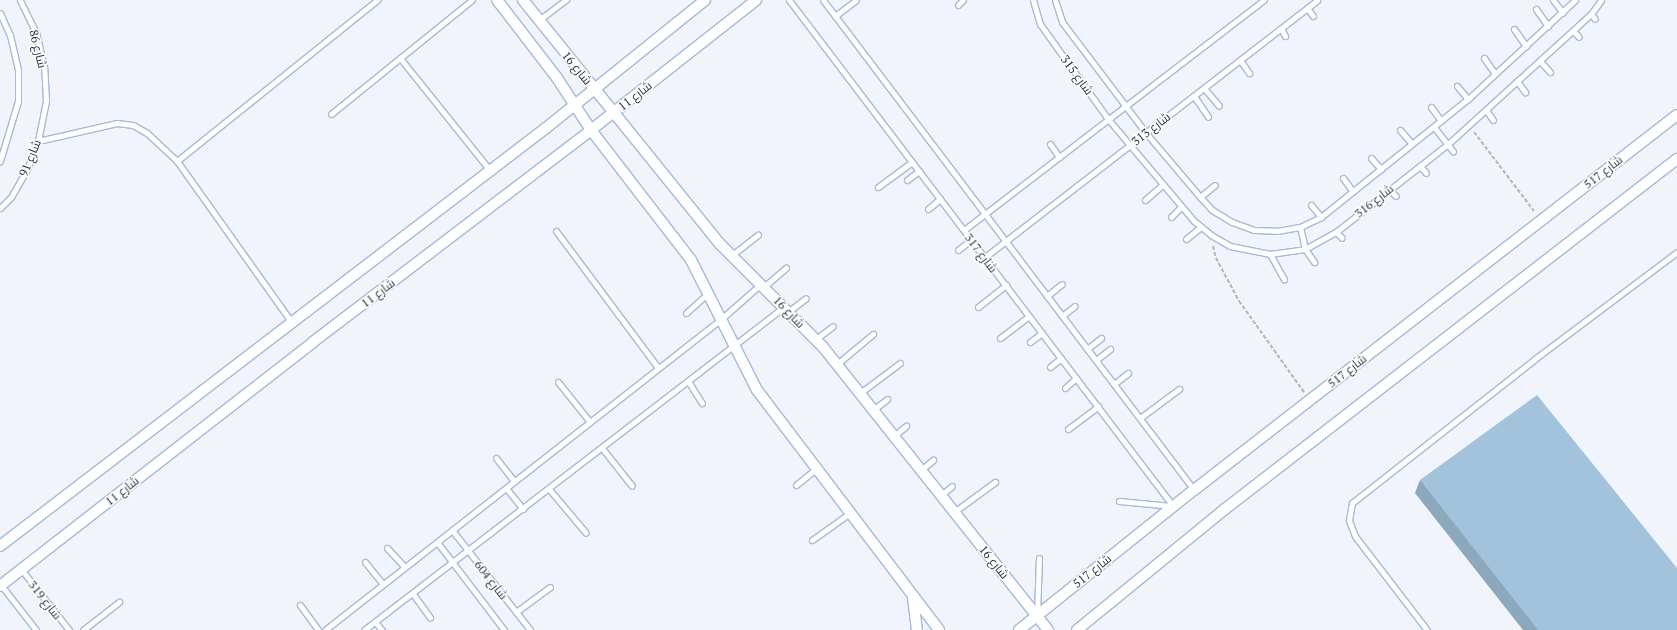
<!DOCTYPE html>
<html>
<head>
<meta charset="utf-8">
<style>
  body { margin:0 }
  #map { position:relative; width:1677px; height:630px; overflow:hidden; background:#f1f4fb; font-family:"PT Serif",Cairo,serif }
  div>[style] { position:absolute }
  [style*='--x'] { left:calc(var(--x)*1px); top:calc(var(--y)*1px); width:calc(var(--w)*1px); rotate:calc(var(--a)*1deg) }
  .path>* { height:2px; margin-top:-1px; transform-origin:0; background:repeating-linear-gradient(90deg,#b1b5be 0 4px,transparent 0 6px) }
  .roads { filter:drop-shadow(1px 0 #a7b9d9) drop-shadow(-1px 0 #a7b9d9) drop-shadow(0 1px #a7b9d9) drop-shadow(0 -1px #a7b9d9) }
  .service>* { height:5px; margin:-2.5px; padding:0 2.5px; transform-origin:2.5px; border-radius:2.5px; background:#fff }
  .minor>* { height:10px; margin:-5px; padding:0 5px; transform-origin:5px; border-radius:5px; background:#fff }
  .wall>* { inset:0; background:#8ca8bd }
  .building>* { inset:0; background:#a3c3dc }
  span { translate:-50% -50%; white-space:nowrap; text-align:center; line-height:1.15; -webkit-text-stroke:3px #fff; paint-order:stroke }
  .street-label { font-size:12px; color:#29303d }
</style>
</head>
<body>
<div id="map">
  <div class="path">
    <i style="--x:1474;--y:132;--w:99;--a:52.8"></i>
    <i style="--x:1213;--y:246;--w:12;--a:76"></i>
    <i style="--x:1216;--y:258;--w:49;--a:61.9"></i>
    <i style="--x:1239;--y:301;--w:112;--a:54.5"></i>
  </div>
  <div class="roads">
    <div class="service">
      <i style="--x:789;--y:0;--w:635;--a:52.81"></i>
      <i style="--x:823;--y:0;--w:615;--a:52.87"></i>
      <i style="--x:1033;--y:0;--w:25;--a:74"></i>
      <i style="--x:1040;--y:24;--w:117;--a:54.4"></i>
      <i style="--x:1108;--y:119;--w:133;--a:49.9"></i>
      <i style="--x:1194;--y:221;--w:22;--a:39"></i>
      <i style="--x:1211;--y:235;--w:22;--a:30"></i>
      <i style="--x:1230;--y:246;--w:41;--a:11.3"></i>
      <i style="--x:1270;--y:254;--w:35;--a:-8"></i>
      <i style="--x:1305;--y:249;--w:35;--a:-29"></i>
      <i style="--x:1336;--y:232;--w:142;--a:-38.2"></i>
      <i style="--x:1448;--y:144;--w:193;--a:-42.3"></i>
      <i style="--x:1591;--y:14;--w:17;--a:-54"></i>
      <i style="--x:1055;--y:0;--w:23;--a:72"></i>
      <i style="--x:1062;--y:22;--w:139;--a:52.9"></i>
      <i style="--x:1146;--y:133;--w:84;--a:49.8"></i>
      <i style="--x:1200;--y:197;--w:18;--a:47"></i>
      <i style="--x:1212;--y:210;--w:23;--a:31"></i>
      <i style="--x:1232;--y:222;--w:23;--a:20"></i>
      <i style="--x:1254;--y:230;--w:23;--a:2"></i>
      <i style="--x:1277;--y:231;--w:23;--a:-10"></i>
      <i style="--x:1300;--y:227;--w:23;--a:-25"></i>
      <i style="--x:1321;--y:217;--w:189;--a:-38.8"></i>
      <i style="--x:1468;--y:99;--w:146;--a:-42.8"></i>
      <i style="--x:1553;--y:0;--w:16;--a:52"></i>
      <i style="--x:958;--y:5;--w:7;--a:-45"></i>
      <i style="--x:1307;--y:8;--w:10;--a:53"></i>
      <i style="--x:1536;--y:9;--w:21;--a:55"></i>
      <i style="--x:0;--y:13;--w:24;--a:66"></i>
      <i style="--x:10;--y:35;--w:35;--a:77"></i>
      <i style="--x:18;--y:69;--w:32;--a:90"></i>
      <i style="--x:18;--y:101;--w:63;--a:106.7"></i>
      <i style="--x:1591;--y:14;--w:6;--a:51"></i>
      <i style="--x:835;--y:16;--w:26;--a:-37"></i>
      <i style="--x:539;--y:20;--w:34;--a:-37"></i>
      <i style="--x:1281;--y:28;--w:9;--a:63"></i>
      <i style="--x:1514;--y:29;--w:21;--a:55"></i>
      <i style="--x:1573;--y:31;--w:8;--a:45"></i>
      <i style="--x:400;--y:58;--w:142;--a:51.3"></i>
      <i style="--x:1484;--y:58;--w:19;--a:55"></i>
      <i style="--x:1240;--y:60;--w:16;--a:55"></i>
      <i style="--x:1540;--y:61;--w:15;--a:48"></i>
      <i style="--x:1517;--y:81;--w:14;--a:54"></i>
      <i style="--x:1457;--y:86;--w:17;--a:50"></i>
      <i style="--x:1204;--y:88;--w:23;--a:50"></i>
      <i style="--x:1194;--y:96;--w:25;--a:56"></i>
      <i style="--x:1431;--y:107;--w:17;--a:54"></i>
      <i style="--x:1486;--y:110;--w:12;--a:55"></i>
      <i style="--x:331;--y:114;--w:181;--a:-39"></i>
      <i style="--x:1434;--y:127;--w:31;--a:52"></i>
      <i style="--x:1400;--y:130;--w:18;--a:49"></i>
      <i style="--x:38;--y:141;--w:81;--a:-12.8"></i>
      <i style="--x:117;--y:123;--w:16;--a:7"></i>
      <i style="--x:133;--y:125;--w:16;--a:30"></i>
      <i style="--x:147;--y:133;--w:41;--a:43"></i>
      <i style="--x:177;--y:161;--w:199;--a:54.6"></i>
      <i style="--x:1050;--y:144;--w:16;--a:55"></i>
      <i style="--x:1371;--y:158;--w:15;--a:48"></i>
      <i style="--x:177;--y:161;--w:257;--a:-38.8"></i>
      <i style="--x:1420;--y:166;--w:9;--a:49"></i>
      <i style="--x:1343;--y:178;--w:17;--a:54"></i>
      <i style="--x:907;--y:180;--w:15;--a:-37"></i>
      <i style="--x:878;--y:187;--w:42;--a:-36.3"></i>
      <i style="--x:1389;--y:190;--w:9;--a:41"></i>
      <i style="--x:1200;--y:197;--w:19;--a:-39"></i>
      <i style="--x:1145;--y:200;--w:23;--a:-41"></i>
      <i style="--x:1311;--y:205;--w:16;--a:50"></i>
      <i style="--x:0;--y:208;--w:16;--a:-45"></i>
      <i style="--x:11;--y:197;--w:34;--a:-60"></i>
      <i style="--x:28;--y:167;--w:28;--a:-69"></i>
      <i style="--x:38;--y:141;--w:41;--a:-78.7"></i>
      <i style="--x:46;--y:101;--w:34;--a:-93"></i>
      <i style="--x:44;--y:67;--w:35;--a:-103"></i>
      <i style="--x:36;--y:33;--w:37;--a:-116"></i>
      <i style="--x:928;--y:209;--w:16;--a:-40"></i>
      <i style="--x:1171;--y:217;--w:14;--a:-45"></i>
      <i style="--x:1300;--y:227;--w:23;--a:77"></i>
      <i style="--x:1305;--y:249;--w:16;--a:55"></i>
      <i style="--x:964;--y:230;--w:378;--a:-37.5"></i>
      <i style="--x:556;--y:231;--w:171;--a:53.3"></i>
      <i style="--x:1336;--y:232;--w:8;--a:45"></i>
      <i style="--x:1186;--y:239;--w:19;--a:-39"></i>
      <i style="--x:958;--y:250;--w:16;--a:-38"></i>
      <i style="--x:1270;--y:254;--w:29;--a:61"></i>
      <i style="--x:732;--y:255;--w:33;--a:-38"></i>
      <i style="--x:985;--y:257;--w:420;--a:-37.7"></i>
      <i style="--x:765;--y:286;--w:28;--a:-41"></i>
      <i style="--x:1047;--y:296;--w:19;--a:-39"></i>
      <i style="--x:978;--y:307;--w:36;--a:-38"></i>
      <i style="--x:789;--y:311;--w:21;--a:-37"></i>
      <i style="--x:686;--y:313;--w:28;--a:-42"></i>
      <i style="--x:1062;--y:316;--w:16;--a:-38"></i>
      <i style="--x:1000;--y:338;--w:36;--a:-37"></i>
      <i style="--x:816;--y:339;--w:21;--a:-37"></i>
      <i style="--x:1030;--y:342;--w:15;--a:-37"></i>
      <i style="--x:1087;--y:349;--w:18;--a:-38"></i>
      <i style="--x:1096;--y:360;--w:18;--a:-38"></i>
      <i style="--x:837;--y:364;--w:47;--a:-39.8"></i>
      <i style="--x:1050;--y:367;--w:14;--a:-39"></i>
      <i style="--x:688;--y:381;--w:26;--a:58"></i>
      <i style="--x:558;--y:382;--w:51;--a:51.3"></i>
      <i style="--x:1114;--y:384;--w:18;--a:-38"></i>
      <i style="--x:1065;--y:388;--w:15;--a:-42"></i>
      <i style="--x:860;--y:393;--w:50;--a:-36.9"></i>
      <i style="--x:873;--y:410;--w:18;--a:-38"></i>
      <i style="--x:1140;--y:418;--w:49;--a:-36.6"></i>
      <i style="--x:1068;--y:429;--w:38;--a:-37"></i>
      <i style="--x:894;--y:436;--w:16;--a:-40"></i>
      <i style="--x:602;--y:448;--w:48;--a:51.7"></i>
      <i style="--x:496;--y:458;--w:29;--a:52"></i>
      <i style="--x:921;--y:470;--w:16;--a:-40"></i>
      <i style="--x:796;--y:485;--w:27;--a:-39"></i>
      <i style="--x:506;--y:488;--w:27;--a:51"></i>
      <i style="--x:549;--y:489;--w:57;--a:49.9"></i>
      <i style="--x:941;--y:495;--w:14;--a:-39"></i>
      <i style="--x:1119;--y:501;--w:53;--a:5.4"></i>
      <i style="--x:954;--y:512;--w:51;--a:-36.2"></i>
      <i style="--x:452;--y:530;--w:127;--a:52"></i>
      <i style="--x:812;--y:540;--w:47;--a:-35.4"></i>
      <i style="--x:437;--y:542;--w:111;--a:52.7"></i>
      <i style="--x:387;--y:548;--w:26;--a:47"></i>
      <i style="--x:365;--y:562;--w:28;--a:51"></i>
      <i style="--x:21;--y:569;--w:78;--a:51.8"></i>
      <i style="--x:1;--y:585;--w:57;--a:52.1"></i>
      <i style="--x:413;--y:594;--w:29;--a:54"></i>
      <i style="--x:300;--y:605;--w:31;--a:54"></i>
      <i style="--x:516;--y:612;--w:42;--a:-36.3"></i>
      <i style="--x:1037;--y:615;--w:57;--a:-88"></i>
      <i style="--x:375;--y:622;--w:11;--a:49"></i>
      <i style="--x:83;--y:630;--w:46;--a:-37.9"></i>
      <i style="--x:325;--y:630;--w:502;--a:-38.13"></i>
      <i style="--x:720;--y:320;--w:55;--a:-41.3"></i>
      <i style="--x:364;--y:630;--w:531;--a:-37.58"></i>
      <i style="--x:1427;--y:630;--w:118;--a:-127.5"></i>
      <i style="--x:1355;--y:536;--w:17;--a:-111"></i>
      <i style="--x:1349;--y:520;--w:17;--a:-80"></i>
      <i style="--x:1352;--y:503;--w:234;--a:-38.2"></i>
      <i style="--x:1536;--y:358;--w:176;--a:-36.9"></i>
    </div>
    <div class="minor">
      <i style="--x:497;--y:0;--w:98;--a:52.4"></i>
      <i style="--x:557;--y:78;--w:62;--a:56.8"></i>
      <i style="--x:591;--y:130;--w:164;--a:52.4"></i>
      <i style="--x:691;--y:260;--w:146;--a:63.1"></i>
      <i style="--x:757;--y:390;--w:301;--a:52.8"></i>
      <i style="--x:523;--y:0;--w:314;--a:51.1"></i>
      <i style="--x:720;--y:244;--w:146;--a:45"></i>
      <i style="--x:823;--y:347;--w:362;--a:51.5"></i>
      <i style="--x:0;--y:546;--w:688;--a:-37.44"></i>
      <i style="--x:546;--y:128;--w:204;--a:-38.8"></i>
      <i style="--x:0;--y:586;--w:397;--a:-37.9"></i>
      <i style="--x:313;--y:342;--w:350;--a:-37.3"></i>
      <i style="--x:591;--y:130;--w:210;--a:-38.2"></i>
      <i style="--x:913;--y:598;--w:32;--a:83"></i>
      <i style="--x:1019;--y:630;--w:224;--a:-38.7"></i>
      <i style="--x:1194;--y:490;--w:611;--a:-37.83"></i>
      <i style="--x:1077;--y:630;--w:191;--a:-39.3"></i>
      <i style="--x:1225;--y:509;--w:572;--a:-37.75"></i>
    </div>
  </div>
  <div class="wall">
    <i style="clip-path:polygon(1420px 480px,1677px 630px,1523px 630px,1415px 493px)"></i>
  </div>
  <div class="building">
    <i style="clip-path:polygon(1537px 395px,1677px 568px,1677px 630px,1538px 630px,1420px 480px)"></i>
  </div>
  <div class="street-label">
    <span style="left:38px;top:49px;rotate:76deg">شارع 86</span>
    <span style="left:577px;top:68px;rotate:51deg">شارع 16</span>
    <span style="left:1077px;top:75px;rotate:54deg">شارع 315</span>
    <span style="left:635px;top:96px;rotate:-38deg">شارع 11</span>
    <span style="left:1151px;top:129px;rotate:-38deg">شارع 313</span>
    <span style="left:30px;top:158px;rotate:-68deg">شارع 91</span>
    <span style="left:1603px;top:172px;rotate:-38deg">شارع 517</span>
    <span style="left:1374px;top:201px;rotate:-38deg">شارع 316</span>
    <span style="left:981px;top:253px;rotate:53deg">شارع 317</span>
    <span style="left:378px;top:293px;rotate:-37deg">شارع 11</span>
    <span style="left:789px;top:312px;rotate:46deg">شارع 16</span>
    <span style="left:1347px;top:371px;rotate:-38deg">شارع 517</span>
    <span style="left:122px;top:491px;rotate:-38deg">شارع 11</span>
    <span style="left:994px;top:562px;rotate:51deg">شارع 16</span>
    <span style="left:1092px;top:571px;rotate:-39deg">شارع 517</span>
    <span style="left:491px;top:580px;rotate:52deg">شارع 604</span>
    <span style="left:45px;top:600px;rotate:52deg">شارع 319</span>
  </div>
</div>
</body>
</html>
